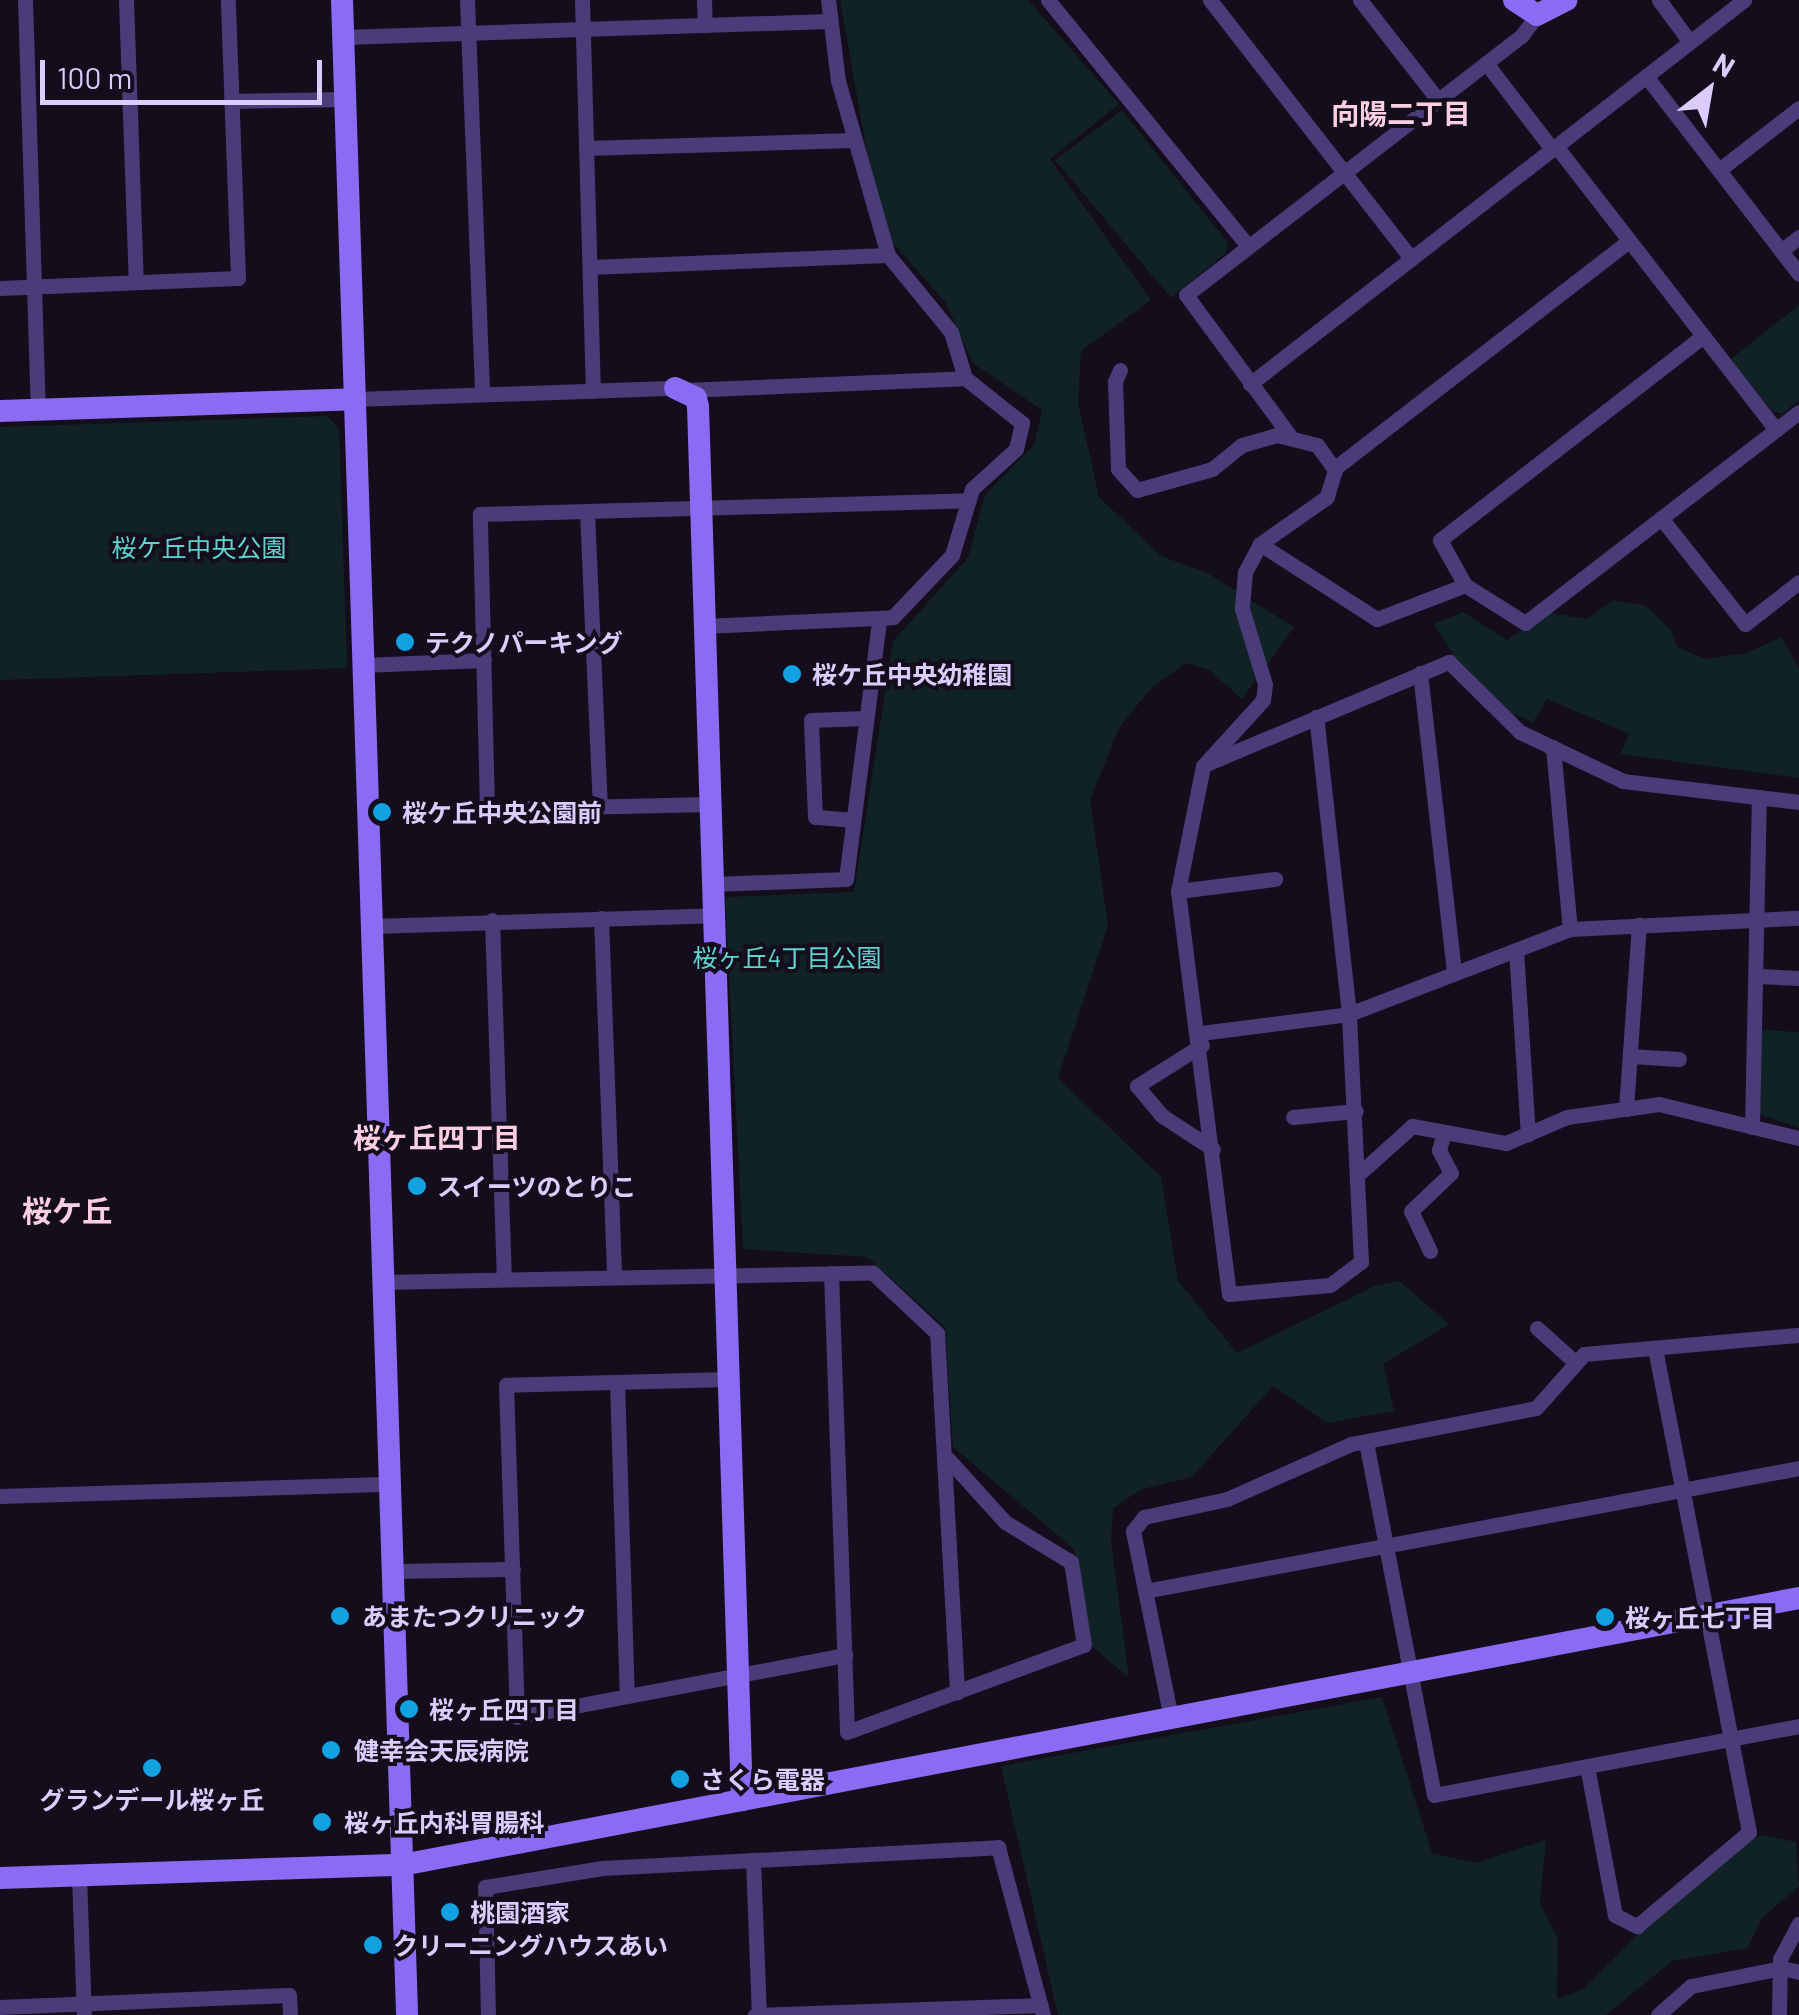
<!DOCTYPE html>
<html>
<head>
<meta charset="utf-8">
<style>
  body { margin:0 }
  #map { position:relative; width:1799px; height:2015px; overflow:hidden; background:#130d1c; font-family:Barlow,"Noto Sans JP",sans-serif }
  div>[style] { position:absolute }
  [style*='--x'] { left:calc(var(--x)*1px); top:calc(var(--y)*1px); width:calc(var(--w)*1px); rotate:calc(var(--a)*1deg) }
  .green>* { inset:0; background:#112226 }
  .street>* { height:15px; margin:-7.5px; padding:0 7.5px; transform-origin:7.5px; border-radius:7.5px; background:#4a3c78 }
  .secondary>* { height:22px; margin:-11px; padding:0 11px; transform-origin:11px; border-radius:11px; background:#8b6bf3 }
  .dots>* { width:28px; height:28px; translate:-50% -50%; box-sizing:border-box; border:5px solid #130d1c; border-radius:50% }
  span { translate:-50% -50%; white-space:nowrap; text-align:center; line-height:1.15; -webkit-text-stroke:8px #130d1c; paint-order:stroke }
  .park-label { font-size:25px; color:#5fd4cf }
  .poi-label { font-size:25px; color:#dbccfb; font-weight:700 }
  .left { translate:0 -50%; text-align:left }
  .neighbourhood-label { font-size:28px; color:#fbcee1; font-weight:700 }
  .quarter-label { font-size:30px; color:#fbcee1; font-weight:700 }
  .north { position:absolute; left:1659px; top:40px; width:100px; height:100px; -webkit-text-stroke:8px #130d1c; paint-order:stroke; rotate:31deg; font-size:28px; font-weight:700; line-height:40px; text-align:center; color:#dbccfb }
  .north::after { content:''; display:block; margin:auto; width:35px; height:45px; background:#dbccfb; clip-path:polygon(50% 0,100% 100%,50% 72%,0 100%) }
  .scale { position:absolute; left:40px; top:60px; width:282px; height:45px; box-sizing:border-box; border:5px solid #dbccfb; border-top:0; padding-left:12px; font-size:30px; line-height:35px; white-space:nowrap; color:#dbccfb; -webkit-text-stroke:8px #130d1c; paint-order:stroke }
</style>
</head>
<body>
<div id="map">
  <div class="green">
    <i style="clip-path:polygon(840px 0,1028px 0,1119px 104px,1050px 159px,1151px 300px,1081px 351px,1078px 403px,1099px 497px,1161px 556px,1207px 573px,1294px 627px,1242px 699px,1209px 670px,1186px 663px,1151px 688px,1119px 728px,1090px 800px,1108px 926px,1058px 1078px,1161px 1177px,1178px 1281px,1237px 1353px,1375px 1286px,1399px 1281px,1449px 1324px,1383px 1364px,1394px 1411px,1327px 1423px,1273px 1386px,1192px 1477px,1142px 1489px,1113px 1508px,1111px 1542px,1129px 1678px,1092px 1646px,1074px 1549px,953px 1447px,945px 1327px,867px 1257px,743px 1249px,725px 897px,854px 892px,893px 641px,968px 558px,985px 495px,1034px 445px,1042px 410px,973px 363px,946px 303px,892px 242px,873px 186px)"></i>
    <i style="clip-path:polygon(1122px 110px,1228px 243px,1226px 253px,1171px 298px,1055px 160px)"></i>
    <i style="clip-path:polygon(1799px 305px,1799px 400px,1782px 414px,1772px 411px,1731px 359px)"></i>
    <i style="clip-path:polygon(327px 416px,339px 428px,347px 668px,0 680px,0 427px)"></i>
    <i style="clip-path:polygon(1613px 600px,1646px 606px,1671px 630px,1677px 647px,1705px 659px,1747px 653px,1781px 637px,1799px 668px,1799px 778px,1621px 754px,1629px 734px,1547px 699px,1533px 722px,1511px 713px,1469px 679px,1434px 624px,1463px 612px,1507px 640px,1550px 613px,1587px 619px)"></i>
    <i style="clip-path:polygon(1761px 1030px,1799px 1032px,1799px 1128px,1760px 1114px)"></i>
    <i style="clip-path:polygon(1382px 1697px,1432px 1853px,1476px 1863px,1546px 1840px,1540px 1903px,1558px 1939px,1557px 1999px,1584px 1989px,1712px 1859px,1762px 1835px,1796px 1842px,1799px 1886px,1762px 1918px,1748px 1948px,1672px 1961px,1606px 2015px,1058px 2015px,1001px 1766px)"></i>
  </div>
  <div class="street">
    <i style="--x:25;--y:0;--w:409;--a:88.2"></i>
    <i style="--x:126;--y:0;--w:282;--a:88"></i>
    <i style="--x:467;--y:0;--w:394;--a:87.8"></i>
    <i style="--x:582;--y:0;--w:391;--a:88.4"></i>
    <i style="--x:704;--y:0;--w:25;--a:88"></i>
    <i style="--x:1048;--y:0;--w:318;--a:50.9"></i>
    <i style="--x:1210;--y:0;--w:327;--a:52.1"></i>
    <i style="--x:1360;--y:0;--w:127;--a:52"></i>
    <i style="--x:1659;--y:0;--w:52;--a:53.6"></i>
    <i style="--x:344;--y:37;--w:485;--a:-1.9"></i>
    <i style="--x:1486;--y:63;--w:108;--a:52.5"></i>
    <i style="--x:1646;--y:76;--w:250;--a:52.3"></i>
    <i style="--x:231;--y:101;--w:115;--a:-1"></i>
    <i style="--x:1556;--y:146;--w:359;--a:52.2"></i>
    <i style="--x:586;--y:148;--w:267;--a:-1.7"></i>
    <i style="--x:1719;--y:170;--w:101;--a:-37.8"></i>
    <i style="--x:1781;--y:251;--w:23;--a:-38"></i>
    <i style="--x:590;--y:267;--w:298;--a:-2.3"></i>
    <i style="--x:0;--y:288;--w:238;--a:-2.4"></i>
    <i style="--x:238;--y:278;--w:278;--a:-92.1"></i>
    <i style="--x:1703;--y:336;--w:333;--a:142.2"></i>
    <i style="--x:1440;--y:540;--w:51;--a:60.9"></i>
    <i style="--x:1465;--y:585;--w:71;--a:32.3"></i>
    <i style="--x:1525;--y:623;--w:346;--a:-37.6"></i>
    <i style="--x:1120;--y:370;--w:12;--a:114"></i>
    <i style="--x:1115;--y:381;--w:88;--a:88"></i>
    <i style="--x:1118;--y:469;--w:28;--a:48"></i>
    <i style="--x:1137;--y:490;--w:78;--a:-15.6"></i>
    <i style="--x:1212;--y:469;--w:38;--a:-39"></i>
    <i style="--x:1242;--y:445;--w:36;--a:-16"></i>
    <i style="--x:1277;--y:435;--w:41;--a:14"></i>
    <i style="--x:1317;--y:445;--w:31;--a:54"></i>
    <i style="--x:1335;--y:470;--w:28;--a:107"></i>
    <i style="--x:1327;--y:497;--w:82;--a:145"></i>
    <i style="--x:1260;--y:544;--w:32;--a:118"></i>
    <i style="--x:1245;--y:572;--w:37;--a:95"></i>
    <i style="--x:1242;--y:609;--w:78;--a:73"></i>
    <i style="--x:1265;--y:684;--w:16;--a:97"></i>
    <i style="--x:1263;--y:700;--w:89;--a:132.3"></i>
    <i style="--x:1203;--y:766;--w:127;--a:101.3"></i>
    <i style="--x:1178;--y:891;--w:406;--a:82.8"></i>
    <i style="--x:1229;--y:1294;--w:101;--a:-5.1"></i>
    <i style="--x:1330;--y:1285;--w:39;--a:-37"></i>
    <i style="--x:1361;--y:1262;--w:248;--a:-92.8"></i>
    <i style="--x:1349;--y:1014;--w:299;--a:-96.3"></i>
    <i style="--x:1250;--y:384;--w:626;--a:-37.86"></i>
    <i style="--x:684;--y:390;--w:281;--a:-2.4"></i>
    <i style="--x:355;--y:399;--w:320;--a:-2"></i>
    <i style="--x:1290;--y:436;--w:175;--a:-126.4"></i>
    <i style="--x:1186;--y:295;--w:425;--a:-37.7"></i>
    <i style="--x:1522;--y:35;--w:25;--a:-53"></i>
    <i style="--x:1335;--y:468;--w:371;--a:-37.7"></i>
    <i style="--x:587;--y:511;--w:296;--a:87.5"></i>
    <i style="--x:1661;--y:518;--w:135;--a:51.6"></i>
    <i style="--x:1745;--y:624;--w:68;--a:-37.9"></i>
    <i style="--x:1260;--y:544;--w:139;--a:32.7"></i>
    <i style="--x:1377;--y:619;--w:94;--a:-21.1"></i>
    <i style="--x:705;--y:626;--w:188;--a:-2.7"></i>
    <i style="--x:893;--y:617;--w:86;--a:-46.4"></i>
    <i style="--x:952;--y:555;--w:69;--a:-73.1"></i>
    <i style="--x:972;--y:489;--w:59;--a:-42.3"></i>
    <i style="--x:1016;--y:449;--w:27;--a:-77"></i>
    <i style="--x:1022;--y:423;--w:73;--a:-141.7"></i>
    <i style="--x:965;--y:378;--w:48;--a:-106.9"></i>
    <i style="--x:951;--y:332;--w:99;--a:-129.3"></i>
    <i style="--x:888;--y:255;--w:181;--a:-106"></i>
    <i style="--x:838;--y:81;--w:82;--a:-97"></i>
    <i style="--x:363;--y:665;--w:121;--a:-2.4"></i>
    <i style="--x:1420;--y:673;--w:302;--a:83.5"></i>
    <i style="--x:1553;--y:747;--w:183;--a:84.7"></i>
    <i style="--x:1206;--y:764;--w:264;--a:-22.8"></i>
    <i style="--x:1449;--y:662;--w:100;--a:44.6"></i>
    <i style="--x:1520;--y:732;--w:114;--a:25.4"></i>
    <i style="--x:1623;--y:781;--w:177;--a:6.8"></i>
    <i style="--x:710;--y:804;--w:223;--a:178.7"></i>
    <i style="--x:487;--y:809;--w:295;--a:-91.4"></i>
    <i style="--x:480;--y:514;--w:489;--a:-1.6"></i>
    <i style="--x:853;--y:820;--w:38;--a:-175"></i>
    <i style="--x:815;--y:817;--w:97;--a:-92.4"></i>
    <i style="--x:811;--y:720;--w:55;--a:-2.1"></i>
    <i style="--x:713;--y:884;--w:133;--a:-2.2"></i>
    <i style="--x:846;--y:879;--w:261;--a:-82.7"></i>
    <i style="--x:1178;--y:891;--w:98;--a:-7.1"></i>
    <i style="--x:601;--y:918;--w:357;--a:87.9"></i>
    <i style="--x:492;--y:920;--w:358;--a:88.1"></i>
    <i style="--x:371;--y:926;--w:343;--a:-1.8"></i>
    <i style="--x:1516;--y:950;--w:185;--a:86.3"></i>
    <i style="--x:1758;--y:976;--w:41;--a:2.8"></i>
    <i style="--x:1201;--y:1033;--w:149;--a:-7.3"></i>
    <i style="--x:1349;--y:1014;--w:237;--a:-21"></i>
    <i style="--x:1570;--y:929;--w:229;--a:-2.8"></i>
    <i style="--x:1202;--y:1045;--w:77;--a:147.8"></i>
    <i style="--x:1137;--y:1086;--w:38;--a:50"></i>
    <i style="--x:1161;--y:1115;--w:62;--a:33.2"></i>
    <i style="--x:1630;--y:1056;--w:49;--a:3.5"></i>
    <i style="--x:1626;--y:1109;--w:185;--a:-86"></i>
    <i style="--x:1293;--y:1117;--w:63;--a:-5.4"></i>
    <i style="--x:1752;--y:1127;--w:330;--a:-88.8"></i>
    <i style="--x:1361;--y:1172;--w:69;--a:-42"></i>
    <i style="--x:1412;--y:1126;--w:96;--a:10.3"></i>
    <i style="--x:1506;--y:1143;--w:66;--a:-23.1"></i>
    <i style="--x:1567;--y:1117;--w:93;--a:-8"></i>
    <i style="--x:1659;--y:1104;--w:144;--a:13.7"></i>
    <i style="--x:1430;--y:1251;--w:44;--a:-115.4"></i>
    <i style="--x:1411;--y:1211;--w:55;--a:-43.5"></i>
    <i style="--x:1451;--y:1173;--w:26;--a:-118"></i>
    <i style="--x:1439;--y:1150;--w:19;--a:-74"></i>
    <i style="--x:831;--y:1273;--w:459;--a:88"></i>
    <i style="--x:847;--y:1732;--w:252;--a:-20.2"></i>
    <i style="--x:1084;--y:1645;--w:84;--a:-98.9"></i>
    <i style="--x:1071;--y:1562;--w:77;--a:-148.8"></i>
    <i style="--x:1005;--y:1522;--w:85;--a:-132.1"></i>
    <i style="--x:382;--y:1282;--w:491;--a:-1.1"></i>
    <i style="--x:873;--y:1273;--w:88;--a:43.2"></i>
    <i style="--x:937;--y:1333;--w:360;--a:86.8"></i>
    <i style="--x:1537;--y:1328;--w:52;--a:41.9"></i>
    <i style="--x:729;--y:1379;--w:223;--a:178.5"></i>
    <i style="--x:506;--y:1385;--w:332;--a:88.1"></i>
    <i style="--x:517;--y:1717;--w:334;--a:-10.7"></i>
    <i style="--x:617;--y:1382;--w:314;--a:88.2"></i>
    <i style="--x:1366;--y:1442;--w:359;--a:79.1"></i>
    <i style="--x:1434;--y:1795;--w:371;--a:-10.7"></i>
    <i style="--x:0;--y:1496;--w:390;--a:-1.8"></i>
    <i style="--x:393;--y:1571;--w:120;--a:-1"></i>
    <i style="--x:1145;--y:1591;--w:665;--a:-10.65"></i>
    <i style="--x:1171;--y:1718;--w:191;--a:-101.5"></i>
    <i style="--x:1133;--y:1531;--w:18;--a:-52"></i>
    <i style="--x:1144;--y:1517;--w:85;--a:-12.2"></i>
    <i style="--x:1227;--y:1499;--w:136;--a:-23.9"></i>
    <i style="--x:1351;--y:1444;--w:188;--a:-11"></i>
    <i style="--x:1536;--y:1408;--w:72;--a:-48.4"></i>
    <i style="--x:1584;--y:1354;--w:216;--a:-5.1"></i>
    <i style="--x:1587;--y:1766;--w:152;--a:79.4"></i>
    <i style="--x:1615;--y:1915;--w:25;--a:27"></i>
    <i style="--x:1637;--y:1926;--w:146;--a:-40"></i>
    <i style="--x:1749;--y:1832;--w:493;--a:-101"></i>
    <i style="--x:753;--y:1860;--w:155;--a:87.8"></i>
    <i style="--x:79;--y:1875;--w:140;--a:88"></i>
    <i style="--x:0;--y:2007;--w:289;--a:-2.4"></i>
    <i style="--x:289;--y:1995;--w:20;--a:87"></i>
    <i style="--x:488;--y:2015;--w:128;--a:-91.3"></i>
    <i style="--x:485;--y:1887;--w:119;--a:-9.2"></i>
    <i style="--x:602;--y:1868;--w:397;--a:-3"></i>
    <i style="--x:998;--y:1847;--w:174;--a:75"></i>
    <i style="--x:755;--y:2015;--w:286;--a:-2"></i>
    <i style="--x:1658;--y:2015;--w:44;--a:-41.3"></i>
    <i style="--x:1691;--y:1986;--w:93;--a:-11.2"></i>
    <i style="--x:1782;--y:1968;--w:17;--a:13"></i>
    <i style="--x:1779;--y:2015;--w:56;--a:-89"></i>
    <i style="--x:1780;--y:1959;--w:40;--a:-62"></i>
  </div>
  <div class="secondary">
    <i style="--x:342;--y:0;--w:2016;--a:88.15"></i>
    <i style="--x:1514;--y:0;--w:27;--a:33"></i>
    <i style="--x:1537;--y:15;--w:33;--a:-27"></i>
    <i style="--x:675;--y:388;--w:23;--a:25"></i>
    <i style="--x:696;--y:398;--w:9;--a:77"></i>
    <i style="--x:698;--y:407;--w:1394;--a:88.19"></i>
    <i style="--x:0;--y:411;--w:355;--a:-1.9"></i>
    <i style="--x:0;--y:1878;--w:402;--a:-1.9"></i>
    <i style="--x:402;--y:1865;--w:1422;--a:-10.82"></i>
  </div>
  <div class="dots">
    <i style="left:405px;top:642px;background:#12a1e1"></i>
    <i style="left:792px;top:674px;background:#12a1e1"></i>
    <i style="left:382px;top:812px;background:#12a1e1"></i>
    <i style="left:417px;top:1186px;background:#12a1e1"></i>
    <i style="left:340px;top:1616px;background:#12a1e1"></i>
    <i style="left:1605px;top:1617px;background:#12a1e1"></i>
    <i style="left:409px;top:1709px;background:#12a1e1"></i>
    <i style="left:331px;top:1750px;background:#12a1e1"></i>
    <i style="left:152px;top:1768px;background:#12a1e1"></i>
    <i style="left:680px;top:1779px;background:#12a1e1"></i>
    <i style="left:322px;top:1822px;background:#12a1e1"></i>
    <i style="left:450px;top:1912px;background:#12a1e1"></i>
    <i style="left:373px;top:1945px;background:#12a1e1"></i>
  </div>
  <div class="park-label">
    <span style="left:199px;top:547px">桜ケ丘中央公園</span>
    <span style="left:787px;top:957px">桜ヶ丘4丁目公園</span>
  </div>
  <div class="poi-label">
    <span class="left" style="left:425px;top:642px">テクノパーキング</span>
    <span class="left" style="left:812px;top:674px">桜ケ丘中央幼稚園</span>
    <span class="left" style="left:402px;top:812px">桜ケ丘中央公園前</span>
    <span class="left" style="left:437px;top:1186px">スイーツのとりこ</span>
    <span class="left" style="left:362px;top:1616px">あまたつクリニック</span>
    <span class="left" style="left:1625px;top:1617px">桜ヶ丘七丁目</span>
    <span class="left" style="left:429px;top:1709px">桜ヶ丘四丁目</span>
    <span class="left" style="left:354px;top:1750px">健幸会天辰病院</span>
    <span class="left" style="left:700px;top:1779px">さくら電器</span>
    <span style="left:152px;top:1799px">グランデール桜ヶ丘</span>
    <span class="left" style="left:344px;top:1822px">桜ヶ丘内科胃腸科</span>
    <span class="left" style="left:470px;top:1912px">桃園酒家</span>
    <span class="left" style="left:393px;top:1945px">クリーニングハウスあい</span>
  </div>
  <div class="neighbourhood-label">
    <span style="left:1401px;top:113px">向陽二丁目</span>
    <span style="left:437px;top:1137px">桜ヶ丘四丁目</span>
  </div>
  <div class="quarter-label">
    <span style="left:67px;top:1210px">桜ケ丘</span>
  </div>
  <div class="north">N</div>
  <div class="scale">100 m</div>
</div>
</body>
</html>
